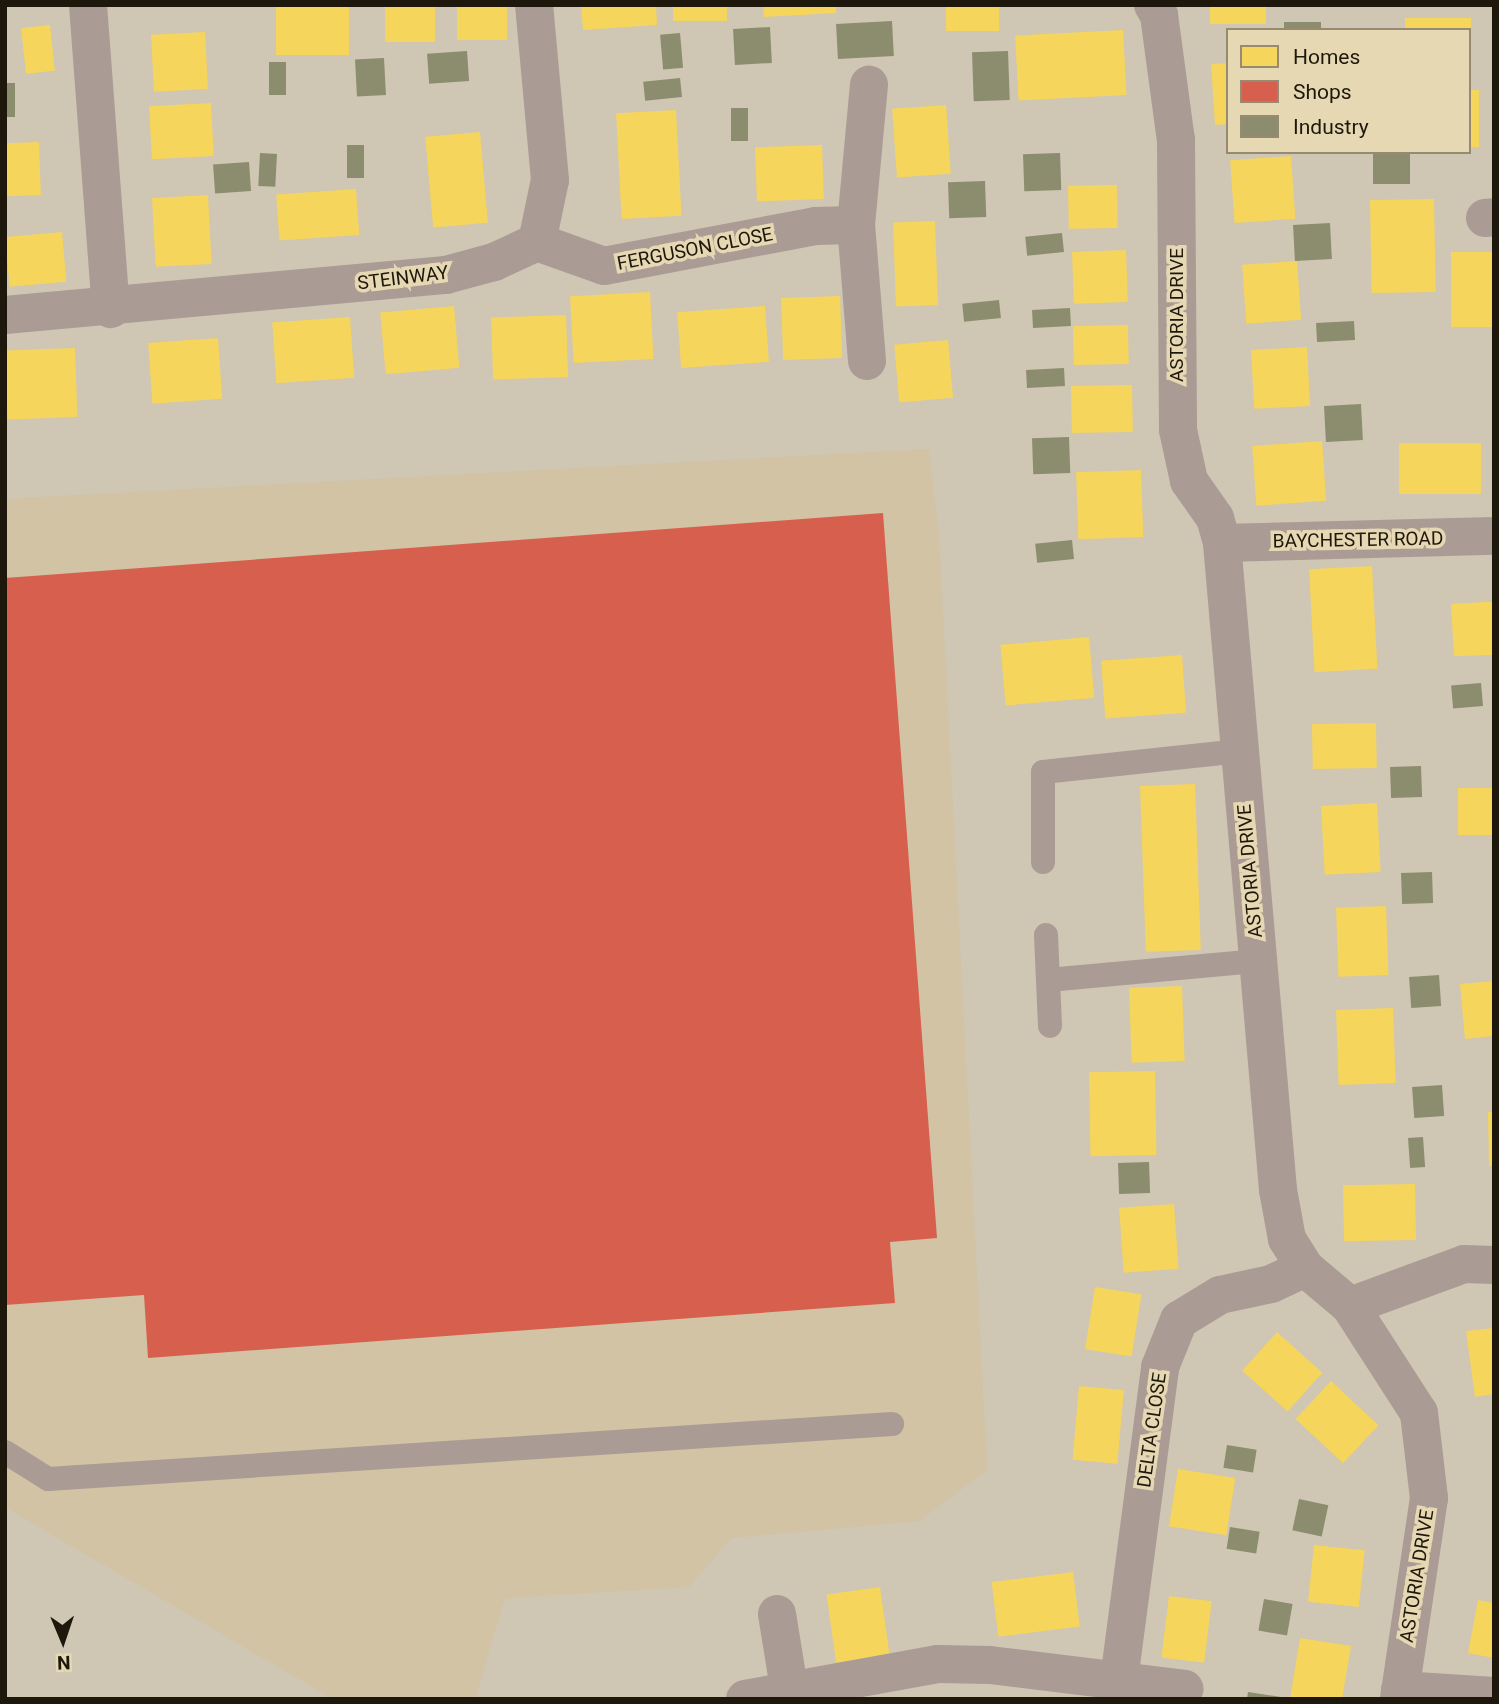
<!DOCTYPE html>
<html>
<head>
<meta charset="utf-8">
<style>
  body { margin:0 }
  #map { position:relative; width:1499px; height:1704px; overflow:hidden; background:#cfc6b3; font-family:Roboto,sans-serif }
  div>[style] { position:absolute }
  [style*='--x'] { left:calc(var(--x)*1px); top:calc(var(--y)*1px); width:calc(var(--w)*1px); rotate:calc(var(--a)*1deg) }
  .built>* { inset:0; background:#d1c3a3 }
  .homes>* { inset:0; background:#f6d55c; transform-origin:0 0 }
  .shops>* { inset:0; background:#d6604d }
  .industry>* { inset:0; background:#8c8c6e; transform-origin:0 0 }
  .lane>* { height:24px; margin:-12px; padding:0 12px; transform-origin:12px; border-radius:12px; background:#aa9b95 }
  .street>* { height:38px; margin:-19px; padding:0 19px; transform-origin:19px; border-radius:19px; background:#aa9b95 }
  span { translate:-50% -50%; white-space:nowrap; text-align:center; line-height:1.15; -webkit-text-stroke:7px #e7d8b4; paint-order:stroke }
  .street-label { font-size:19px; color:#1d180b }
  .frame { position:absolute; inset:0; border:7px solid #1d180b; pointer-events:none }
  .legend { position:absolute; left:1226px; top:28px; width:245px; height:126px; box-sizing:border-box; background:#e7d8b4; border:2px solid #968b70; margin:0; padding:9px 12px; list-style:none; font-size:21px; color:#1d180b }
  .legend li { display:flex; align-items:center; gap:14px; height:35px }
  .legend b { width:35px; border:2px solid #968b70 }
  .north { position:absolute; left:28px; top:1606px; width:70px; height:70px; -webkit-text-stroke:5px #e7d8b4; paint-order:stroke; rotate:178deg; font-size:19px; font-weight:700; line-height:28px; text-align:center; color:#1d180b }
  .north::after { content:''; display:block; margin:auto; width:24px; height:32px; background:#1d180b; clip-path:polygon(50% 0,100% 100%,50% 72%,0 100%) }
</style>
</head>
<body>
<div id="map">
  <div class="built">
    <i style="clip-path:polygon(929px 449px,939px 537px,987px 1470px,919px 1521px,731px 1538px,689px 1587px,505px 1598px,475px 1699px,333px 1699px,5px 1507px,5px 499px)"></i>
  </div>
  <div class="homes">
    <i style="left:276px;top:5px;width:73px;height:50px"></i>
    <i style="left:385px;top:5px;width:50px;height:37px"></i>
    <i style="left:457px;top:5px;width:50px;height:35px"></i>
    <i style="clip-path:polygon(581px 5px,656px 5px,657px 25px,583px 30px)"></i>
    <i style="left:673px;top:5px;width:54px;height:16px"></i>
    <i style="clip-path:polygon(763px 5px,836px 5px,836px 13px,764px 17px)"></i>
    <i style="left:946px;top:5px;width:53px;height:26px"></i>
    <i style="left:1210px;top:5px;width:56px;height:19px"></i>
    <i style="left:1471px;top:18px;width:12px;height:66px;rotate:90deg"></i>
    <i style="left:50px;top:25px;width:46px;height:29px;rotate:84deg"></i>
    <i style="left:1123px;top:30px;width:65px;height:108px;rotate:87deg"></i>
    <i style="left:205px;top:32px;width:57px;height:54px;rotate:87deg"></i>
    <i style="clip-path:polygon(1228px 63px,1228px 124px,1215px 125px,1211px 64px)"></i>
    <i style="left:1469px;top:90px;width:10px;height:57px"></i>
    <i style="left:211px;top:103px;width:53px;height:62px;rotate:87deg"></i>
    <i style="left:946px;top:105px;width:69px;height:54px;rotate:86deg"></i>
    <i style="left:676px;top:110px;width:106px;height:60px;rotate:87deg"></i>
    <i style="left:480px;top:132px;width:91px;height:55px;rotate:85deg"></i>
    <i style="left:39px;top:142px;width:53px;height:34px;rotate:88deg"></i>
    <i style="left:822px;top:145px;width:54px;height:67px;rotate:88deg"></i>
    <i style="left:1291px;top:156px;width:63px;height:61px;rotate:86deg"></i>
    <i style="left:1117px;top:185px;width:43px;height:49px;rotate:89deg"></i>
    <i style="left:356px;top:189px;width:46px;height:80px;rotate:86deg"></i>
    <i style="left:208px;top:195px;width:69px;height:56px;rotate:87deg"></i>
    <i style="left:1434px;top:199px;width:93px;height:64px;rotate:89deg"></i>
    <i style="left:935px;top:221px;width:84px;height:42px;rotate:88deg"></i>
    <i style="left:62px;top:232px;width:50px;height:57px;rotate:85deg"></i>
    <i style="left:1126px;top:250px;width:52px;height:54px;rotate:88deg"></i>
    <i style="left:1494px;top:252px;width:75px;height:43px;rotate:90deg"></i>
    <i style="left:1297px;top:261px;width:59px;height:55px;rotate:86deg"></i>
    <i style="left:650px;top:292px;width:67px;height:80px;rotate:87deg"></i>
    <i style="left:840px;top:296px;width:62px;height:59px;rotate:88deg"></i>
    <i style="left:454px;top:306px;width:62px;height:74px;rotate:85deg"></i>
    <i style="left:765px;top:306px;width:56px;height:88px;rotate:86deg"></i>
    <i style="left:566px;top:315px;width:62px;height:75px;rotate:88deg"></i>
    <i style="left:350px;top:317px;width:61px;height:78px;rotate:86deg"></i>
    <i style="left:1128px;top:325px;width:39px;height:55px;rotate:89deg"></i>
    <i style="left:218px;top:338px;width:61px;height:70px;rotate:86deg"></i>
    <i style="left:948px;top:340px;width:58px;height:54px;rotate:85deg"></i>
    <i style="left:1307px;top:347px;width:59px;height:56px;rotate:87deg"></i>
    <i style="left:75px;top:348px;width:69px;height:70px;rotate:88deg"></i>
    <i style="left:1132px;top:385px;width:47px;height:61px;rotate:89deg"></i>
    <i style="left:1322px;top:441px;width:60px;height:70px;rotate:86deg"></i>
    <i style="left:1399px;top:443px;width:82px;height:51px"></i>
    <i style="left:1141px;top:470px;width:67px;height:65px;rotate:88deg"></i>
    <i style="left:1372px;top:566px;width:103px;height:63px;rotate:87deg"></i>
    <i style="clip-path:polygon(1484px 602px,1494px 602px,1494px 655px,1454px 656px,1451px 604px)"></i>
    <i style="left:1089px;top:637px;width:61px;height:89px;rotate:85deg"></i>
    <i style="left:1182px;top:655px;width:58px;height:81px;rotate:86deg"></i>
    <i style="left:1376px;top:723px;width:45px;height:64px;rotate:89deg"></i>
    <i style="left:1195px;top:784px;width:166px;height:55px;rotate:88deg"></i>
    <i style="left:1494px;top:788px;width:47px;height:36px;rotate:90deg"></i>
    <i style="left:1377px;top:803px;width:69px;height:56px;rotate:87deg"></i>
    <i style="left:1386px;top:906px;width:69px;height:50px;rotate:88deg"></i>
    <i style="clip-path:polygon(1494px 981px,1494px 1036px,1465px 1039px,1460px 984px)"></i>
    <i style="left:1182px;top:986px;width:75px;height:53px;rotate:88deg"></i>
    <i style="left:1393px;top:1008px;width:75px;height:57px;rotate:88deg"></i>
    <i style="left:1155px;top:1071px;width:84px;height:66px;rotate:89deg"></i>
    <i style="clip-path:polygon(1494px 1111px,1494px 1166px,1489px 1166px,1488px 1112px)"></i>
    <i style="left:1415px;top:1184px;width:56px;height:72px;rotate:89deg"></i>
    <i style="left:1174px;top:1204px;width:65px;height:55px;rotate:86deg"></i>
    <i style="left:1095px;top:1287px;width:47px;height:63px;rotate:9deg"></i>
    <i style="clip-path:polygon(1494px 1328px,1494px 1394px,1475px 1397px,1466px 1331px)"></i>
    <i style="left:1277px;top:1332px;width:61px;height:52px;rotate:42deg"></i>
    <i style="left:1331px;top:1381px;width:65px;height:52px;rotate:43deg"></i>
    <i style="left:1079px;top:1386px;width:45px;height:74px;rotate:5deg"></i>
    <i style="left:1178px;top:1469px;width:58px;height:58px;rotate:9deg"></i>
    <i style="left:1314px;top:1545px;width:51px;height:57px;rotate:6deg"></i>
    <i style="left:1073px;top:1572px;width:55px;height:82px;rotate:83deg"></i>
    <i style="left:880px;top:1587px;width:69px;height:54px;rotate:82deg"></i>
    <i style="left:1169px;top:1596px;width:43px;height:62px;rotate:7deg"></i>
    <i style="clip-path:polygon(1478px 1600px,1494px 1603px,1494px 1658px,1468px 1653px)"></i>
    <i style="clip-path:polygon(1300px 1638px,1351px 1646px,1342px 1699px,1290px 1699px)"></i>
  </div>
  <div class="shops">
    <i style="clip-path:polygon(883px 513px,937px 1238px,890px 1242px,895px 1303px,148px 1358px,144px 1295px,5px 1305px,5px 578px)"></i>
  </div>
  <div class="industry">
    <i style="left:892px;top:21px;width:35px;height:56px;rotate:87deg"></i>
    <i style="left:1321px;top:22px;width:8px;height:37px;rotate:90deg"></i>
    <i style="left:770px;top:27px;width:36px;height:37px;rotate:87deg"></i>
    <i style="left:680px;top:33px;width:35px;height:20px;rotate:85deg"></i>
    <i style="left:467px;top:51px;width:30px;height:40px;rotate:86deg"></i>
    <i style="left:1008px;top:51px;width:49px;height:36px;rotate:88deg"></i>
    <i style="left:384px;top:58px;width:37px;height:29px;rotate:87deg"></i>
    <i style="left:286px;top:62px;width:33px;height:17px;rotate:90deg"></i>
    <i style="left:680px;top:78px;width:19px;height:37px;rotate:84deg"></i>
    <i style="left:5px;top:83px;width:10px;height:34px"></i>
    <i style="left:731px;top:108px;width:17px;height:33px"></i>
    <i style="left:347px;top:145px;width:17px;height:33px"></i>
    <i style="left:1373px;top:152px;width:37px;height:32px"></i>
    <i style="left:260px;top:153px;width:17px;height:33px;rotate:3deg"></i>
    <i style="left:1060px;top:153px;width:37px;height:37px;rotate:88deg"></i>
    <i style="left:249px;top:162px;width:29px;height:36px;rotate:86deg"></i>
    <i style="left:985px;top:181px;width:36px;height:37px;rotate:88deg"></i>
    <i style="left:1330px;top:223px;width:36px;height:37px;rotate:87deg"></i>
    <i style="left:1062px;top:233px;width:19px;height:37px;rotate:84deg"></i>
    <i style="left:999px;top:300px;width:18px;height:37px;rotate:84deg"></i>
    <i style="left:1070px;top:308px;width:18px;height:38px;rotate:87deg"></i>
    <i style="left:1354px;top:321px;width:19px;height:38px;rotate:87deg"></i>
    <i style="left:1064px;top:368px;width:18px;height:38px;rotate:87deg"></i>
    <i style="left:1361px;top:404px;width:36px;height:37px;rotate:87deg"></i>
    <i style="left:1069px;top:437px;width:36px;height:37px;rotate:88deg"></i>
    <i style="left:1072px;top:540px;width:19px;height:37px;rotate:84deg"></i>
    <i style="left:1481px;top:683px;width:23px;height:30px;rotate:85deg"></i>
    <i style="left:1421px;top:766px;width:31px;height:31px;rotate:88deg"></i>
    <i style="left:1432px;top:872px;width:31px;height:31px;rotate:88deg"></i>
    <i style="left:1439px;top:975px;width:31px;height:30px;rotate:86deg"></i>
    <i style="left:1442px;top:1085px;width:31px;height:30px;rotate:86deg"></i>
    <i style="left:1423px;top:1137px;width:30px;height:15px;rotate:86deg"></i>
    <i style="left:1149px;top:1162px;width:31px;height:31px;rotate:88deg"></i>
    <i style="left:1227px;top:1445px;width:30px;height:23px;rotate:9deg"></i>
    <i style="left:1299px;top:1499px;width:30px;height:32px;rotate:12deg"></i>
    <i style="left:1230px;top:1527px;width:30px;height:22px;rotate:9deg"></i>
    <i style="left:1264px;top:1599px;width:29px;height:32px;rotate:10deg"></i>
    <i style="clip-path:polygon(1248px 1692px,1281px 1697px,1281px 1699px,1247px 1699px)"></i>
  </div>
  <div class="lane">
    <i style="--x:1043;--y:862;--w:90;--a:-90"></i>
    <i style="--x:1043;--y:772;--w:198;--a:-6.1"></i>
    <i style="--x:1046;--y:935;--w:45;--a:87.5"></i>
    <i style="--x:1050;--y:1026;--w:46;--a:-92.5"></i>
    <i style="--x:1048;--y:980;--w:211;--a:-5.2"></i>
    <i style="--x:5;--y:1452;--w:51;--a:32.1"></i>
    <i style="--x:48;--y:1479;--w:846;--a:-3.73"></i>
  </div>
  <div class="street">
    <i style="--x:88;--y:5;--w:305;--a:85.7"></i>
    <i style="--x:1153;--y:5;--w:12;--a:59"></i>
    <i style="--x:1159;--y:15;--w:126;--a:82.3"></i>
    <i style="--x:1176;--y:140;--w:290;--a:89.6"></i>
    <i style="--x:1178;--y:430;--w:52;--a:77.8"></i>
    <i style="--x:1189;--y:481;--w:45;--a:54.9"></i>
    <i style="--x:1215;--y:518;--w:26;--a:74"></i>
    <i style="--x:1222;--y:543;--w:649;--a:85.05"></i>
    <i style="--x:1278;--y:1190;--w:50;--a:79.6"></i>
    <i style="--x:1287;--y:1239;--w:34;--a:58"></i>
    <i style="--x:1305;--y:1268;--w:59;--a:40.2"></i>
    <i style="--x:1350;--y:1306;--w:127;--a:57.2"></i>
    <i style="--x:1419;--y:1413;--w:86;--a:83.3"></i>
    <i style="--x:1429;--y:1498;--w:203;--a:98.5"></i>
    <i style="--x:1485;--y:218;--w:9;--a:-6"></i>
    <i style="--x:537;--y:242;--w:71;--a:19.7"></i>
    <i style="--x:604;--y:266;--w:215;--a:-10.7"></i>
    <i style="--x:815;--y:226;--w:41;--a:-1.4"></i>
    <i style="--x:5;--y:315;--w:443;--a:-5.2"></i>
    <i style="--x:446;--y:275;--w:50;--a:-15.2"></i>
    <i style="--x:494;--y:262;--w:47;--a:-24.9"></i>
    <i style="--x:537;--y:242;--w:63;--a:-78.2"></i>
    <i style="--x:550;--y:180;--w:176;--a:-95.2"></i>
    <i style="--x:867;--y:361;--w:136;--a:-94.6"></i>
    <i style="--x:856;--y:225;--w:141;--a:-84.7"></i>
    <i style="--x:1222;--y:543;--w:272;--a:-1.5"></i>
    <i style="--x:1350;--y:1306;--w:121;--a:-20.2"></i>
    <i style="--x:1464;--y:1264;--w:30;--a:2"></i>
    <i style="--x:777;--y:1614;--w:75;--a:80.8"></i>
    <i style="--x:1119;--y:1680;--w:316;--a:-82.5"></i>
    <i style="--x:1160;--y:1367;--w:51;--a:-68"></i>
    <i style="--x:1179;--y:1320;--w:48;--a:-31.4"></i>
    <i style="--x:1220;--y:1295;--w:52;--a:-12.2"></i>
    <i style="--x:1271;--y:1284;--w:38;--a:-25"></i>
    <i style="--x:1400;--y:1690;--w:94;--a:3.7"></i>
    <i style="--x:745;--y:1699;--w:196;--a:-10.3"></i>
    <i style="--x:938;--y:1664;--w:52;--a:1.1"></i>
    <i style="--x:990;--y:1665;--w:196;--a:7"></i>
  </div>
  <div class="street-label">
    <span style="left:695px;top:249px;rotate:-11deg">FERGUSON CLOSE</span>
    <span style="left:403px;top:278px;rotate:-7deg">STEINWAY</span>
    <span style="left:1177px;top:315px;rotate:-90deg">ASTORIA DRIVE</span>
    <span style="left:1358px;top:540px;rotate:-1deg">BAYCHESTER ROAD</span>
    <span style="left:1250px;top:871px;rotate:-95deg">ASTORIA DRIVE</span>
    <span style="left:1152px;top:1430px;rotate:-82deg">DELTA CLOSE</span>
    <span style="left:1417px;top:1576px;rotate:-81deg">ASTORIA DRIVE</span>
  </div>
  <div class="frame"></div>
  <ul class="legend">
  <li><b style="height:19px;background:#f6d55c"></b>Homes</li>
  <li><b style="height:19px;background:#d6604d"></b>Shops</li>
  <li><b style="height:19px;background:#8c8c6e"></b>Industry</li>
  </ul>
  <div class="north">N</div>
</div>
</body>
</html>
